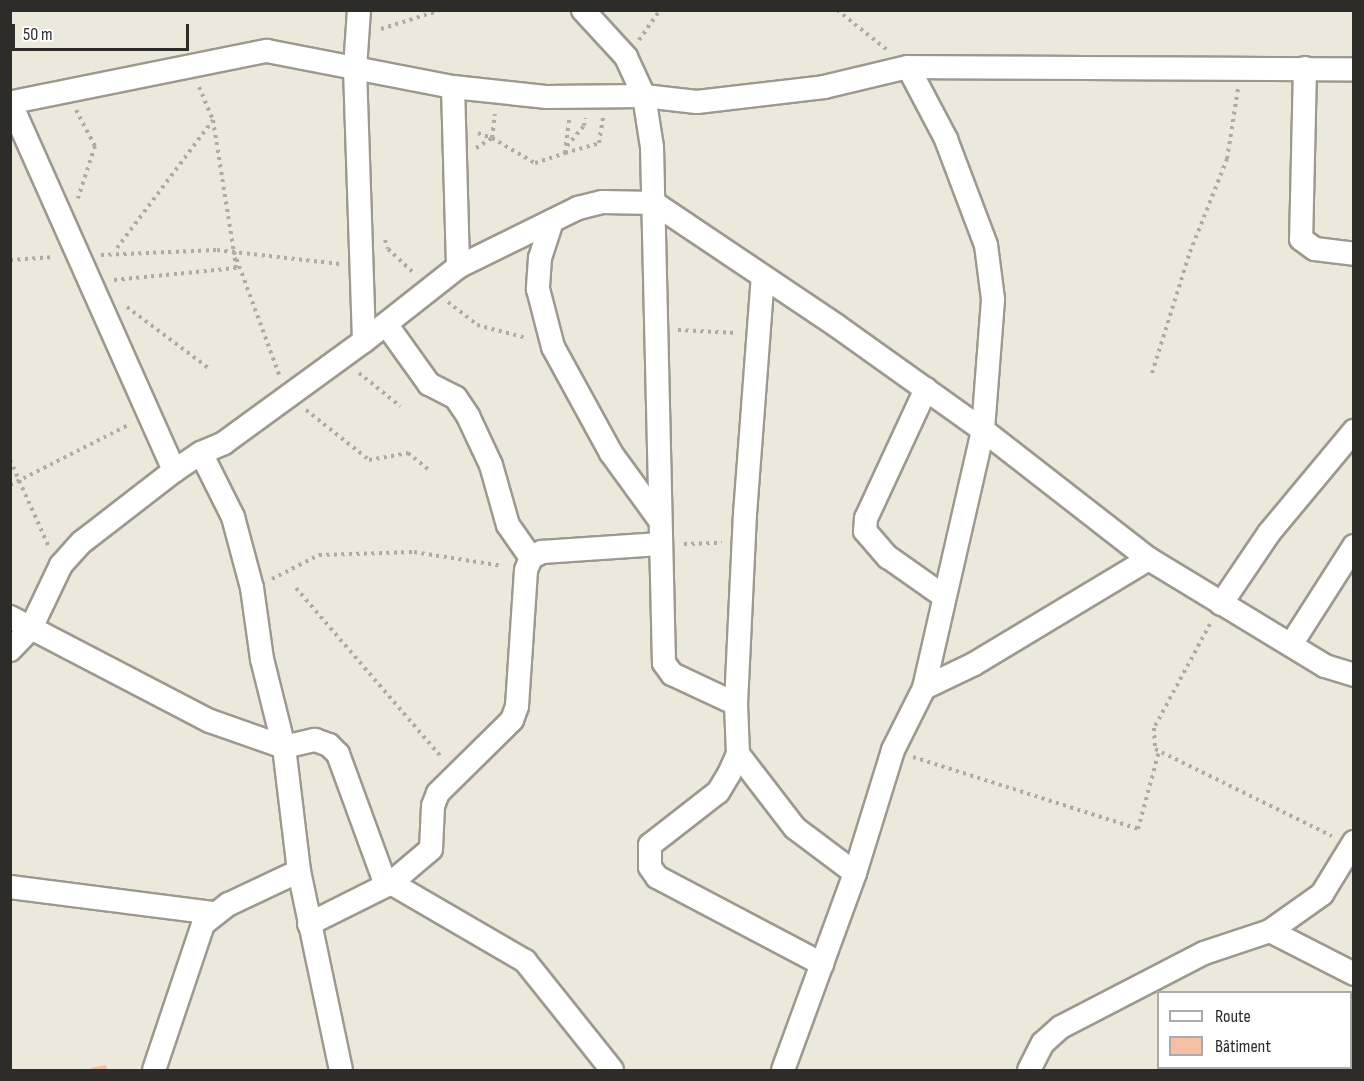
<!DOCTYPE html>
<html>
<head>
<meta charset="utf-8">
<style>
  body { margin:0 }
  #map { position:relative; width:1364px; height:1081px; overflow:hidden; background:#ece8dc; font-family:"Sofia Sans Condensed",sans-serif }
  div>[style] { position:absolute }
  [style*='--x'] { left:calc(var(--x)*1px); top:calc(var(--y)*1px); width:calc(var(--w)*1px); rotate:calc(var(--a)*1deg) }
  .building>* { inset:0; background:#f6bea4 }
  .path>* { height:4px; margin-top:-2px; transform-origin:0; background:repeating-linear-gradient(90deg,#aeaba2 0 3px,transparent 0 7.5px) }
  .roads { filter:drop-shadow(2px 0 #9d998e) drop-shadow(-2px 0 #9d998e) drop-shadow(0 2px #9d998e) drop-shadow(0 -2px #9d998e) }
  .street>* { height:22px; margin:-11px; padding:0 11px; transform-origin:11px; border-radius:11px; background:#fff }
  span { translate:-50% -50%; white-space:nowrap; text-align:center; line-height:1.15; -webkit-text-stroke:6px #fff; paint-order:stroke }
  .frame { position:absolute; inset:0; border:12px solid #2e2c28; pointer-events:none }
  .legend { position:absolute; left:1157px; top:991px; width:195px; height:78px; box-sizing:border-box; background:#fff; border:2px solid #ababa9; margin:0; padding:8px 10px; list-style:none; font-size:18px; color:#2e2c28 }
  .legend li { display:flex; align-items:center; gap:12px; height:30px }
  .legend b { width:30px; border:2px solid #ababa9 }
  .scale { position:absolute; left:12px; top:24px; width:177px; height:27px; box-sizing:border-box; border:3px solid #2e2c28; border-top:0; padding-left:8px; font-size:18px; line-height:21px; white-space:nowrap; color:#2e2c28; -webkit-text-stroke:4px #fff; paint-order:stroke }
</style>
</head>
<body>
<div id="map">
  <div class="building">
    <i style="clip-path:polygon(106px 1065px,107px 1070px,92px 1070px,91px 1068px)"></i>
  </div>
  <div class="path">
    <i style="--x:837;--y:10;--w:63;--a:38.5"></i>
    <i style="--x:381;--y:29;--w:63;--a:-17.6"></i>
    <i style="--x:639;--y:40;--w:37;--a:-55"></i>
    <i style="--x:199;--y:87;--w:36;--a:67"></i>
    <i style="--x:213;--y:120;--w:134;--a:81"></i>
    <i style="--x:76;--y:110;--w:41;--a:62.2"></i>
    <i style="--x:95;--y:146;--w:55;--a:108.1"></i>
    <i style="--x:478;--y:133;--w:15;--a:20"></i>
    <i style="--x:492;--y:138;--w:24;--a:-83"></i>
    <i style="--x:567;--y:146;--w:26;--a:-50"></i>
    <i style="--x:584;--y:126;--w:8;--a:-83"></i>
    <i style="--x:476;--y:148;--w:19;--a:-32"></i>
    <i style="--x:492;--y:138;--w:50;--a:30.2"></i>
    <i style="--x:535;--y:163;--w:32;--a:-18"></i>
    <i style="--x:565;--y:153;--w:34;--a:-83"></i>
    <i style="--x:565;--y:153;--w:35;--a:-16"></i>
    <i style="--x:599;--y:143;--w:26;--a:-81"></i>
    <i style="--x:385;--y:240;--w:9;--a:72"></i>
    <i style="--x:388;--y:249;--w:37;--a:43"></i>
    <i style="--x:117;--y:248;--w:160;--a:-53.1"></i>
    <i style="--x:101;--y:255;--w:116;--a:-2.5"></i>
    <i style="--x:217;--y:250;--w:123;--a:6.5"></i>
    <i style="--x:10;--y:260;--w:45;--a:-3.8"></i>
    <i style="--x:114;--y:280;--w:123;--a:-5.6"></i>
    <i style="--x:236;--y:268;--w:16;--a:-97"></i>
    <i style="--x:234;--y:252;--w:133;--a:69.8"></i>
    <i style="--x:448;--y:302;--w:37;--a:38"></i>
    <i style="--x:477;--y:325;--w:52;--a:14.6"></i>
    <i style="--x:127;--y:307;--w:104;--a:36.8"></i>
    <i style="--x:678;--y:330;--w:59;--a:2.9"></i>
    <i style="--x:359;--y:373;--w:53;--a:38.8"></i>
    <i style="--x:1152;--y:373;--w:127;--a:-72.6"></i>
    <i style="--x:1190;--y:252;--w:100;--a:-68.3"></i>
    <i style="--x:1227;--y:159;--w:71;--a:-81.1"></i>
    <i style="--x:306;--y:410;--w:80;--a:38.4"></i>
    <i style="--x:369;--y:460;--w:40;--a:-10"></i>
    <i style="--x:408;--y:453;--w:28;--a:39"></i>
    <i style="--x:10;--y:460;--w:95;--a:65.9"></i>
    <i style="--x:10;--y:485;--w:135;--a:-26.9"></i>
    <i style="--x:684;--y:544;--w:38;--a:-2"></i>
    <i style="--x:272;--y:579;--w:53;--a:-27.1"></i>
    <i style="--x:319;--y:555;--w:95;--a:-1.8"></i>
    <i style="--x:414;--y:552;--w:90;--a:8.9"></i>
    <i style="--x:296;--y:588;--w:224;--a:49.3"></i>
    <i style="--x:1210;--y:624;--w:118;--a:118.3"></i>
    <i style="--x:1154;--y:728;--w:21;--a:87"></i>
    <i style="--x:1155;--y:749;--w:197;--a:26.2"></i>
    <i style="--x:913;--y:757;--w:236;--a:17.7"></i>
    <i style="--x:1138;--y:829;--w:81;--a:-74.9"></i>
  </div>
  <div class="roads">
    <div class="street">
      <i style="--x:359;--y:10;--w:59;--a:93.9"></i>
      <i style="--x:355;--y:69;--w:272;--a:88.1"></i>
      <i style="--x:583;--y:10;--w:64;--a:47.5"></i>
      <i style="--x:626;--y:57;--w:43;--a:65.2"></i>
      <i style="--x:644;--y:96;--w:52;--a:81.1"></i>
      <i style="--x:652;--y:147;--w:516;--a:88.67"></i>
      <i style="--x:664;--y:663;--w:14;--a:54"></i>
      <i style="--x:672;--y:674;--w:71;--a:25.1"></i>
      <i style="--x:736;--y:704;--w:50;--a:87.7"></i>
      <i style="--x:738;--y:754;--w:22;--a:114"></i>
      <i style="--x:729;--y:774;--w:21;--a:121"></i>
      <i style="--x:718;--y:792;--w:86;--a:142.1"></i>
      <i style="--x:650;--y:845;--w:22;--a:90"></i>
      <i style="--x:650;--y:867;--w:12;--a:55"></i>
      <i style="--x:657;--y:877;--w:187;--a:27.8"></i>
      <i style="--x:1305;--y:68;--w:171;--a:91.3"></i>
      <i style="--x:1301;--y:239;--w:17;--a:36"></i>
      <i style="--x:1315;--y:249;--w:39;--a:7"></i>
      <i style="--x:453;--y:87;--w:180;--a:88.4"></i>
      <i style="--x:10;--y:102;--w:404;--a:66"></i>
      <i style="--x:174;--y:471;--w:32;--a:-34"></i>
      <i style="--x:201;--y:453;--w:72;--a:63.4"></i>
      <i style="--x:233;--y:517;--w:73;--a:75"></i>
      <i style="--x:252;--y:588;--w:72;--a:82"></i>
      <i style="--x:262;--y:659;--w:91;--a:76"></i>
      <i style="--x:284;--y:747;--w:125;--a:83.1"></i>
      <i style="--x:299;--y:871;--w:203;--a:78.1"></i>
      <i style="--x:13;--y:102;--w:259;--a:-11.4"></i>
      <i style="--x:267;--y:51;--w:189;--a:11"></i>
      <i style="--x:453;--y:87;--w:95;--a:6.1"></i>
      <i style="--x:547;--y:97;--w:97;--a:-0.6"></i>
      <i style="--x:644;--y:96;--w:53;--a:6.5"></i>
      <i style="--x:697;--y:102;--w:128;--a:-6.7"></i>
      <i style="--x:824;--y:87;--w:86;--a:-13.4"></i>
      <i style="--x:552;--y:221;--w:39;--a:108"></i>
      <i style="--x:540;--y:258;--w:31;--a:94"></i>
      <i style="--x:538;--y:289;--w:60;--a:75.5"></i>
      <i style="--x:553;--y:347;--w:121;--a:61.3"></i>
      <i style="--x:611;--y:453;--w:82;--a:54"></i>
      <i style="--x:386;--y:324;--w:74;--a:54.4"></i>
      <i style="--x:429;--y:384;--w:30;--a:27"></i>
      <i style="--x:456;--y:398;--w:22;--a:56"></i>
      <i style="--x:468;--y:416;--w:54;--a:64.9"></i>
      <i style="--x:491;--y:465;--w:62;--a:74.2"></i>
      <i style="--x:508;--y:525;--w:40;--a:55.1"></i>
      <i style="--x:926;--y:389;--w:142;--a:114.9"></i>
      <i style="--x:866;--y:518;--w:13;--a:94"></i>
      <i style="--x:865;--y:531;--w:35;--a:49"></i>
      <i style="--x:888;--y:557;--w:66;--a:35.1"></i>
      <i style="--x:201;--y:453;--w:25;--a:-23"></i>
      <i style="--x:224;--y:443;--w:173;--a:-36.1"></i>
      <i style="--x:364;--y:341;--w:120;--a:-38.2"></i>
      <i style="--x:458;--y:267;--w:134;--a:-26.2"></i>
      <i style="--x:578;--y:208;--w:25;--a:-14"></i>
      <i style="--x:602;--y:202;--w:52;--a:1.1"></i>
      <i style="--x:654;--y:203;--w:220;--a:33.9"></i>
      <i style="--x:837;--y:326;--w:179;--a:35.5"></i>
      <i style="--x:983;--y:430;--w:210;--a:37.9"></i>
      <i style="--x:1149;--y:559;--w:206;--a:31.3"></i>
      <i style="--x:1325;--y:666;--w:30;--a:17"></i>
      <i style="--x:1221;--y:604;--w:86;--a:-55.9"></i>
      <i style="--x:1269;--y:533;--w:133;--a:-50.2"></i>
      <i style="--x:10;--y:617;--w:225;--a:27.5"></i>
      <i style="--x:210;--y:721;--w:78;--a:19.4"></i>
      <i style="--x:284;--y:747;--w:32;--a:-13"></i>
      <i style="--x:315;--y:740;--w:15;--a:20"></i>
      <i style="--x:329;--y:745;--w:13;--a:45"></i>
      <i style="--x:338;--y:754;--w:140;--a:69.9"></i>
      <i style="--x:1292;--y:643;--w:115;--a:-57.4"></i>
      <i style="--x:10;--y:650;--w:30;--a:-46"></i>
      <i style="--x:31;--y:628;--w:70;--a:-64.5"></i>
      <i style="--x:61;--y:565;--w:31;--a:-48"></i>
      <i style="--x:82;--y:542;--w:116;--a:-37.7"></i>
      <i style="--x:924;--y:688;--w:55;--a:-25.6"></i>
      <i style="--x:974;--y:664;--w:204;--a:-31"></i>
      <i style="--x:736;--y:704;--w:190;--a:-87.3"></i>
      <i style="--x:745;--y:514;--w:238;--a:-85.7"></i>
      <i style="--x:738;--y:754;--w:93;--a:52.4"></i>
      <i style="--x:795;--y:828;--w:75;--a:36.9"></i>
      <i style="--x:391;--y:883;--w:52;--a:-40.4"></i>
      <i style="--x:431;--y:849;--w:43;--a:-87.3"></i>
      <i style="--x:433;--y:806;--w:14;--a:-69"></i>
      <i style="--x:438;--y:793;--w:104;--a:-44.6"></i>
      <i style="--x:512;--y:720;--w:15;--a:-70"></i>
      <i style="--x:517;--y:706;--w:136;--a:-86.2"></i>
      <i style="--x:526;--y:570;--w:13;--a:-67"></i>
      <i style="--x:531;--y:558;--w:13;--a:-29"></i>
      <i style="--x:542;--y:552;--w:118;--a:-3.9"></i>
      <i style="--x:10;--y:887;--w:206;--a:7.3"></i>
      <i style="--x:309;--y:924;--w:92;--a:-26.6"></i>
      <i style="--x:391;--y:883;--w:155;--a:30.2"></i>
      <i style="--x:525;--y:961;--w:139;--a:51.4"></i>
      <i style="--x:1270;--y:931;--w:64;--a:-35.4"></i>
      <i style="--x:1322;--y:894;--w:61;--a:-58.4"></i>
      <i style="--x:154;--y:1070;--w:154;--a:-71.4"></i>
      <i style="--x:203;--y:924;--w:33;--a:-38"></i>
      <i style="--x:229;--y:904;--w:77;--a:-25.2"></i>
      <i style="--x:783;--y:1070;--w:210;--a:-69.9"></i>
      <i style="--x:855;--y:873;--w:129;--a:-72.8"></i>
      <i style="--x:893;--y:750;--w:69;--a:-63.4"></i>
      <i style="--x:924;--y:688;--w:265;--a:-77.1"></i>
      <i style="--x:983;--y:430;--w:131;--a:-85.6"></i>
      <i style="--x:993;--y:299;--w:54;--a:-97.4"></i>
      <i style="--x:986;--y:245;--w:113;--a:-110.7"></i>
      <i style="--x:946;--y:139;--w:81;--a:-117.8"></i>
      <i style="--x:908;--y:67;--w:446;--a:0.3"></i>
      <i style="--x:1029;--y:1070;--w:30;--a:-63"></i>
      <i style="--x:1043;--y:1043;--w:24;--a:-42"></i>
      <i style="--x:1061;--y:1027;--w:161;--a:-27.4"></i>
      <i style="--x:1204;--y:953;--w:70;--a:-18.4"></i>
      <i style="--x:1270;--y:931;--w:94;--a:27.1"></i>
    </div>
  </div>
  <div class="frame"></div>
  <ul class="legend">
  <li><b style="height:8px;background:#fff"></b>Route</li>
  <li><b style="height:16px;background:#f6bea4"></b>Bâtiment</li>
  </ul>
  <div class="scale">50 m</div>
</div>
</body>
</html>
